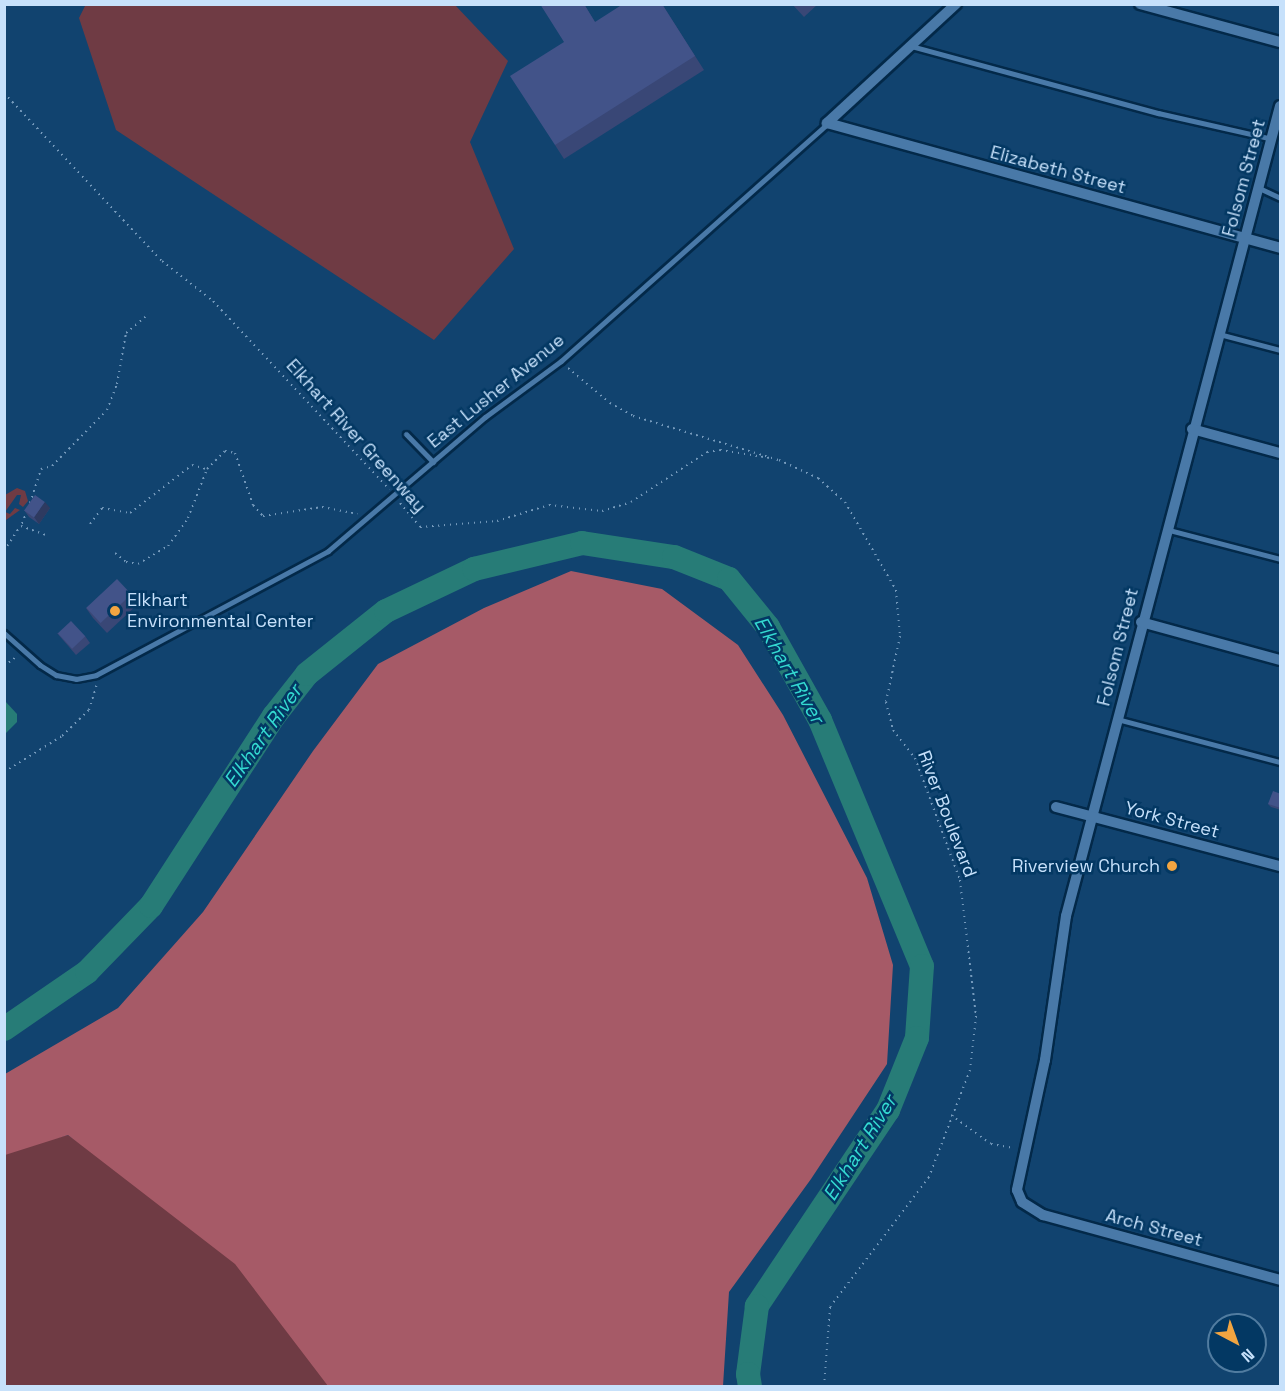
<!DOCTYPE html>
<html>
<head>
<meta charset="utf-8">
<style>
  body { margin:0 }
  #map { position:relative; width:1285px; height:1391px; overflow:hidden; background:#11436f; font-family:"Space Grotesk",sans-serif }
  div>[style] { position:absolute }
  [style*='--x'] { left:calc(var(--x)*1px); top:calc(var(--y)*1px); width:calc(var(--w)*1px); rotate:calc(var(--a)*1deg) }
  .green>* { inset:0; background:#6f3b44 }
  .forest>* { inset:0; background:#a65a67 }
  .water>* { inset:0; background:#277c77 }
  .river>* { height:24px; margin:-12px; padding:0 12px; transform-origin:12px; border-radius:12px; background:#277c77 }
  .path>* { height:2px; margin-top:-1px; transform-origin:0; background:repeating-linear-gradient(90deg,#759abc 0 1.5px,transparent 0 6px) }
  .roads { filter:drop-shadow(2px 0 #032949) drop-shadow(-2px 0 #032949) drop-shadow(0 2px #032949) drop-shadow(0 -2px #032949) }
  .lane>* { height:5px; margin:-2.5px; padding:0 2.5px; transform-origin:2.5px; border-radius:2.5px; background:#4979a8 }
  .street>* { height:10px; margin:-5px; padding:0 5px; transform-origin:5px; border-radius:5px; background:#4979a8 }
  .wall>* { inset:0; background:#394776 }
  .shaded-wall>* { inset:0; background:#2e3a60 }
  .building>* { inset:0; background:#425389; transform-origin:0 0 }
  .dots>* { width:16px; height:16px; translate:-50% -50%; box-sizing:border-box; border:3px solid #033863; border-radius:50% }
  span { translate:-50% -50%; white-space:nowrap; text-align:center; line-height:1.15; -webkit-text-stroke:5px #033863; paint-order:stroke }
  .street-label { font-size:18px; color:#c7e1fb }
  .poi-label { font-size:18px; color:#c7e1fb }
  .left { translate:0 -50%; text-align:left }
  .right { translate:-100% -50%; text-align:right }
  .water-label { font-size:20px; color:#34dad1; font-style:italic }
  .frame { position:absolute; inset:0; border:6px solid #c7e1fb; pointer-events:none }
  .north { position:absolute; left:1207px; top:1313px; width:60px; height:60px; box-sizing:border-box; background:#033863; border:2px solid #517ca0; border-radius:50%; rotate:139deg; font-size:16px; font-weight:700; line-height:24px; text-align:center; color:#c7e1fb }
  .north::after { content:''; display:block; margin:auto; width:21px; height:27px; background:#f2a541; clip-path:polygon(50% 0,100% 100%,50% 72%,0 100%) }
</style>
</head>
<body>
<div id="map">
  <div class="green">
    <i style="clip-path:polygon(86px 4px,455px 5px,508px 61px,470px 142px,514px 249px,434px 340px,116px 130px,79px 18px)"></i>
    <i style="clip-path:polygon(17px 488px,25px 491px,28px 501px,23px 507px,19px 504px,21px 495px,17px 495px,5px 512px,10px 514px,15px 508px,20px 510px,6px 520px,5px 520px,5px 495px)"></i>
    <i style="clip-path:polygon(68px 1135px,255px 1263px,353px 1386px,5px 1386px,5px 1151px)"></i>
  </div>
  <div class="forest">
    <i style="clip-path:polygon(571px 571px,662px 589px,738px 645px,783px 715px,867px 878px,893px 965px,887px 1064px,811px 1179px,729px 1292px,723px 1386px,328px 1386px,235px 1264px,68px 1135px,5px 1155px,5px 1074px,118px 1008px,203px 912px,313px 751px,378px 664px,484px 608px)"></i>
  </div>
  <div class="water">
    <i style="clip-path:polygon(5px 701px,17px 714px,17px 722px,5px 734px)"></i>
  </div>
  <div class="river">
    <i style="--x:4;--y:1029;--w:101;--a:-34.5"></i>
    <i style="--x:87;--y:972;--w:92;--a:-45.9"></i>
    <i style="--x:151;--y:906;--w:226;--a:-57.1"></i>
    <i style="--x:274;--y:716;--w:53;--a:-51.8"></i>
    <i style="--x:307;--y:674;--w:101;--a:-38.6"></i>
    <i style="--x:386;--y:611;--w:98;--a:-25.5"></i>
    <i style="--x:474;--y:569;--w:111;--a:-13.5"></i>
    <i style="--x:582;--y:543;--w:93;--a:8.7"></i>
    <i style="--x:674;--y:557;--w:59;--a:21.8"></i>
    <i style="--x:729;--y:579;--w:62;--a:50.9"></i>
    <i style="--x:768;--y:627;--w:107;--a:60.8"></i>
    <i style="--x:820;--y:720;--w:266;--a:67.5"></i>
    <i style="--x:922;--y:966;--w:72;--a:94"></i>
    <i style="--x:917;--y:1038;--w:78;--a:111.9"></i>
    <i style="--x:888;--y:1110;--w:236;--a:123.8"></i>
    <i style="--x:757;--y:1306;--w:69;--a:97.5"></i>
    <i style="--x:748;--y:1374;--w:12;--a:81"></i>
  </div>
  <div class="path">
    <i style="--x:4;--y:93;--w:231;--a:46.8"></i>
    <i style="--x:162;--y:261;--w:65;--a:38.1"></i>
    <i style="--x:213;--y:301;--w:258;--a:46.9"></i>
    <i style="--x:568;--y:368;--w:55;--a:39.8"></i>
    <i style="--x:610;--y:403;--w:26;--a:29"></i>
    <i style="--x:633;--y:416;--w:152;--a:16.8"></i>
    <i style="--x:779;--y:460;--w:43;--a:24.8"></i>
    <i style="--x:818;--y:478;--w:36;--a:42"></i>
    <i style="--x:845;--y:502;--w:102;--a:59.9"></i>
    <i style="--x:896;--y:590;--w:46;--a:85"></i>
    <i style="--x:900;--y:636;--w:67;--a:102"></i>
    <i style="--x:886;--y:702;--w:29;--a:76"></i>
    <i style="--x:893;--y:730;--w:36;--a:52"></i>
    <i style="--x:915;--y:758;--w:130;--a:69.8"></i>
    <i style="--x:960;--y:880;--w:137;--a:83.3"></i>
    <i style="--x:976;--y:1016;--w:54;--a:96.3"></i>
    <i style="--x:970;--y:1070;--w:115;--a:111"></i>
    <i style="--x:929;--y:1177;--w:163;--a:127.3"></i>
    <i style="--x:830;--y:1307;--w:79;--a:94.3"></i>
    <i style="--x:30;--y:503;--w:36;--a:-72"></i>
    <i style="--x:41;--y:469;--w:11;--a:-15"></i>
    <i style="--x:52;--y:466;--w:78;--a:-45.5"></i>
    <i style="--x:107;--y:410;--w:28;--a:-69"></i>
    <i style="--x:117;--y:384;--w:52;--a:-80"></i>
    <i style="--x:126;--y:333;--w:30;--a:-40"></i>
    <i style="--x:400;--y:503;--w:31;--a:50"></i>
    <i style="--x:420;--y:527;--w:77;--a:-4.5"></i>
    <i style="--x:497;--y:521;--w:54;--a:-17.1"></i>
    <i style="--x:549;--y:505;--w:53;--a:6.5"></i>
    <i style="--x:602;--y:511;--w:30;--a:-17"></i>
    <i style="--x:631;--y:502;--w:91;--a:-33.3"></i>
    <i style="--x:707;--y:452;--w:13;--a:-9"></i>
    <i style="--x:720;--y:450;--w:51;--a:9.1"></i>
    <i style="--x:27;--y:511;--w:16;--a:112"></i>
    <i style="--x:21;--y:526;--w:29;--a:20"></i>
    <i style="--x:90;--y:524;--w:20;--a:-53"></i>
    <i style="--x:102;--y:508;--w:28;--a:10"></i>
    <i style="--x:130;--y:513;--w:78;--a:-37.7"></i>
    <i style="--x:192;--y:465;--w:15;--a:16"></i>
    <i style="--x:4;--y:551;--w:30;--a:-57"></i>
    <i style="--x:115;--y:553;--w:14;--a:39"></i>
    <i style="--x:126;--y:562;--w:12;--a:9"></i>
    <i style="--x:138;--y:564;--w:35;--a:-31"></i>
    <i style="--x:168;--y:546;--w:34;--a:-54"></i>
    <i style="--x:188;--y:518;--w:53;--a:-68.8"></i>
    <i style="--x:207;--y:469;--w:25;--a:-45"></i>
    <i style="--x:225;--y:451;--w:10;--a:11"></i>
    <i style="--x:235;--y:453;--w:55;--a:70.9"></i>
    <i style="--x:253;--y:505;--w:15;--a:48"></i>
    <i style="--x:263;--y:516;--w:60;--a:-8.7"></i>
    <i style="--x:322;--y:507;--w:36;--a:11"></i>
    <i style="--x:4;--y:666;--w:15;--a:-37"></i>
    <i style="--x:4;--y:772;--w:68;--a:-31.8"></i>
    <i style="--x:62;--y:736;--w:37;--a:-44"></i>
    <i style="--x:89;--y:710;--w:27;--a:-73"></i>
    <i style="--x:951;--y:1115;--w:49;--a:35.9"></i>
    <i style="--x:991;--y:1144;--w:22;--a:10"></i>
  </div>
  <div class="roads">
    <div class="lane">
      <i style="--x:911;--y:46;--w:256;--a:15.2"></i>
      <i style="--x:1158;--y:113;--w:117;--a:12.8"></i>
      <i style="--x:1259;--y:188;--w:23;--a:25"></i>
      <i style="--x:1219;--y:334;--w:63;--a:14.7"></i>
      <i style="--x:406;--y:434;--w:39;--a:46"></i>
      <i style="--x:1169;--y:530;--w:115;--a:14.6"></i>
      <i style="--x:4;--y:633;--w:48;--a:41.6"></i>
      <i style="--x:40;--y:665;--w:19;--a:32"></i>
      <i style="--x:56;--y:675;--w:20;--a:11"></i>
      <i style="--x:76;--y:679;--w:20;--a:-11"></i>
      <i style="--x:96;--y:675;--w:263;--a:-28.1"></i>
      <i style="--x:328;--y:551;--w:206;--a:-40.5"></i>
      <i style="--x:485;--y:417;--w:94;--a:-36.4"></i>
      <i style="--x:561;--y:361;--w:356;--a:-41.7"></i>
      <i style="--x:1117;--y:719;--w:169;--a:14.8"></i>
    </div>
    <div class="street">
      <i style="--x:956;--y:4;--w:176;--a:137.3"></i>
      <i style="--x:827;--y:123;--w:470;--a:15.4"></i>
      <i style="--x:1140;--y:4;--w:145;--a:15.2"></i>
      <i style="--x:1280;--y:106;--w:838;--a:104.8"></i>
      <i style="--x:1066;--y:916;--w:146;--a:98.3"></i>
      <i style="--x:1045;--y:1060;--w:133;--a:102.2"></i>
      <i style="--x:1017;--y:1190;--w:13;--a:67"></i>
      <i style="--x:1022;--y:1202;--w:25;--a:32"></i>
      <i style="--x:1043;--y:1215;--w:246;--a:15.3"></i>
      <i style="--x:1192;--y:429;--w:91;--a:15.3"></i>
      <i style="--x:1141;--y:622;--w:144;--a:15.3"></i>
      <i style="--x:1056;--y:807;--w:232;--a:14.8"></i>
    </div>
  </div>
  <div class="wall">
    <i style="clip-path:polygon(584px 4px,595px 22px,662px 4px,704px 70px,564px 159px,555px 145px,564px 42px)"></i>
    <i style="clip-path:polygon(792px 4px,818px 4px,804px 17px)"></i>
    <i style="clip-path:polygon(50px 508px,39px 524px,29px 517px,24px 510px)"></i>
    <i style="clip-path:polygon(131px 594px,138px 604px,107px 633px,93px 618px,86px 608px)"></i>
    <i style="clip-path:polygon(57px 633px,85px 636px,90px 643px,76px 655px)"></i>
    <i style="clip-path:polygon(1281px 794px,1281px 810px,1271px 807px,1268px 804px)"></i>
  </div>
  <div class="shaded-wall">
    <i style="clip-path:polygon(45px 502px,50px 508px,39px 524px,34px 517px)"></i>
  </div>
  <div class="building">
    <i style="clip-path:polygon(540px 4px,584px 4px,595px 22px,620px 6px,619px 4px,662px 4px,695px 56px,555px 145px,510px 76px,564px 42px)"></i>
    <i style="left:35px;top:495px;width:12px;height:19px;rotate:35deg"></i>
    <i style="left:117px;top:579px;width:21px;height:42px;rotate:47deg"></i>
    <i style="left:71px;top:621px;width:21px;height:18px;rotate:47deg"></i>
    <i style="clip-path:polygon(1273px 791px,1281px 794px,1281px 808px,1268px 804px)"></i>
  </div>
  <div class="dots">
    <i style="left:115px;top:611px;background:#f2a541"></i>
    <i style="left:1172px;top:866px;background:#f2a541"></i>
  </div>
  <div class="street-label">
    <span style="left:1058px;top:170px;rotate:15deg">Elizabeth Street</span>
    <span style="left:1244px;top:178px;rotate:-75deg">Folsom Street</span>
    <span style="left:496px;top:391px;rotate:-39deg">East Lusher Avenue</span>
    <span style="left:356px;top:436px;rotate:48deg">Elkhart River Greenway</span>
    <span style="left:1118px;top:647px;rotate:-76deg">Folsom Street</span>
    <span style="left:947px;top:814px;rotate:69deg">River Boulevard</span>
    <span style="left:1172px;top:820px;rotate:15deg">York Street</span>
    <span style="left:1154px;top:1228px;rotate:15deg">Arch Street</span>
  </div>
  <div class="poi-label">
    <span class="left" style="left:127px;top:611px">Elkhart<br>Environmental Center</span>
    <span class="right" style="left:1160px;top:866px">Riverview Church</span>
  </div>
  <div class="water-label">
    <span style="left:789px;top:670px;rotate:60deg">Elkhart River</span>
    <span style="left:263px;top:736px;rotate:-55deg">Elkhart River</span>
    <span style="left:860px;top:1148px;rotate:-58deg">Elkhart River</span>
  </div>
  <div class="frame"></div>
  <div class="north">N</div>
</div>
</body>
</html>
